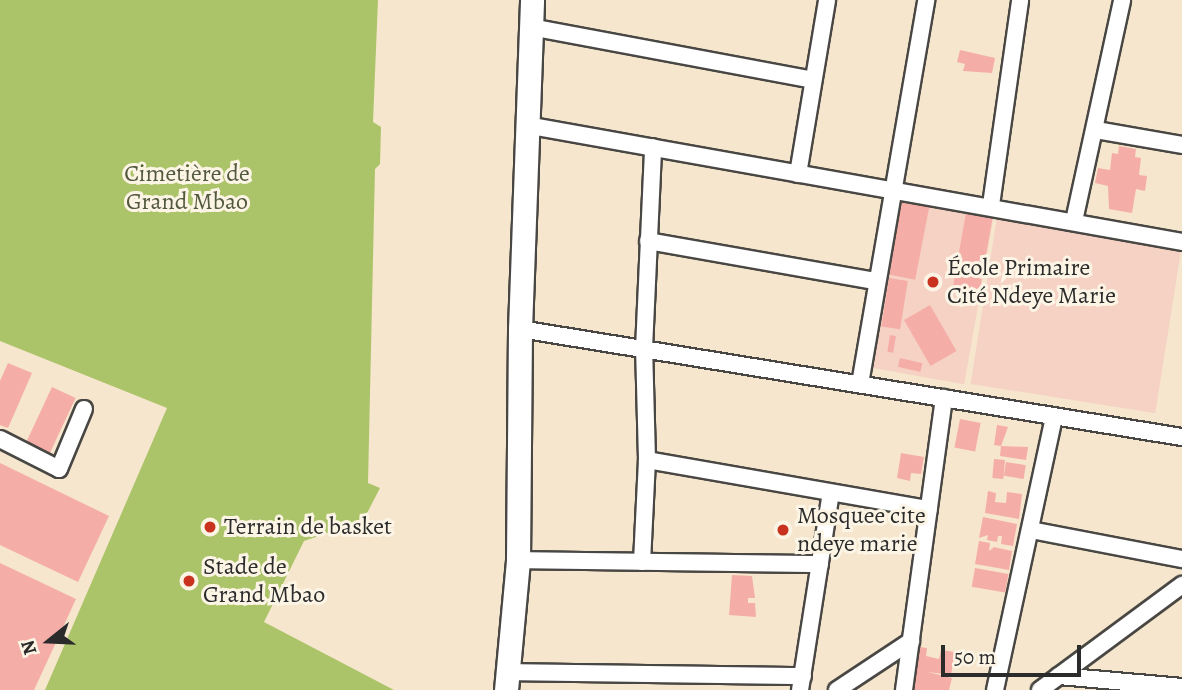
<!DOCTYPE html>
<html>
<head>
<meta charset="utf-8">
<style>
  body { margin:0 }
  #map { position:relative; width:1182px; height:690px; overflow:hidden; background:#f6e6cd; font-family:Alegreya,serif }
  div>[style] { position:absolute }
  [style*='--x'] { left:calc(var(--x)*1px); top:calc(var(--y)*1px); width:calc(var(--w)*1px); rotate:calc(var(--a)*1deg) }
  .built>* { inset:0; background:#f6d2c5; transform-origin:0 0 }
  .green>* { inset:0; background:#acc469 }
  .building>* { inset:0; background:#f5ada8; transform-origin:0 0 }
  .roads { filter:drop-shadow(2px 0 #494743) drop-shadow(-2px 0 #494743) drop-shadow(0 2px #494743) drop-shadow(0 -2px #494743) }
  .street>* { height:16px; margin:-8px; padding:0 8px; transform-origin:8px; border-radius:8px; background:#fff }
  .secondary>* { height:23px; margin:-11.5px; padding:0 11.5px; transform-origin:11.5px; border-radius:11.5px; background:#fff }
  .dots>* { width:19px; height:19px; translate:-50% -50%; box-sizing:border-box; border:4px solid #fcf5e5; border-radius:50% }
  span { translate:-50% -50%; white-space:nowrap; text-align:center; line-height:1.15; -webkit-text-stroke:6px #fcf5e5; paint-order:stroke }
  .park-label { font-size:24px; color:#52593e }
  .poi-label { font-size:24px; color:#2b2b2b }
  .left { translate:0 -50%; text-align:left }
  .north { position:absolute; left:14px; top:606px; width:70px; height:70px; -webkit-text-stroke:5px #fcf5e5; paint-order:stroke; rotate:252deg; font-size:19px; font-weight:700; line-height:28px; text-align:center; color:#2b2b2b }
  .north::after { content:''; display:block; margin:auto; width:24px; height:32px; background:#2b2b2b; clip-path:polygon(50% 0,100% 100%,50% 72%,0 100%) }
  .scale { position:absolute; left:941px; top:645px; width:140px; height:32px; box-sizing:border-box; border:4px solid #2b2b2b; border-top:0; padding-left:9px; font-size:21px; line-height:24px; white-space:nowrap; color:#2b2b2b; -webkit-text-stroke:5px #fcf5e5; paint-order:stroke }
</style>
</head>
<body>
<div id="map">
  <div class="built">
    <i style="left:899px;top:195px;width:97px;height:175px;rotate:10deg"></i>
    <i style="left:997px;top:217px;width:187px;height:169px;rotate:9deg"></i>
  </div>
  <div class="green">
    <i style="clip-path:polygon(0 0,378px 0,373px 122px,381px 127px,380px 164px,375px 169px,368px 483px,380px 488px,363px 521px,304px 541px,264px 622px,394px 690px,45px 690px,167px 408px,0 341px)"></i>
  </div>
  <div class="building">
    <i style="clip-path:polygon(960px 50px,995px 58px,992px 73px,963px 71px,965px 64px,957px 62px)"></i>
    <i style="clip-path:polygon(1119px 146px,1136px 149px,1135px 157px,1141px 158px,1139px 175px,1147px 176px,1145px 191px,1136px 189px,1132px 213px,1109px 209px,1108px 186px,1095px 183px,1098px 168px,1110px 170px,1112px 153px,1118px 154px)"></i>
    <i style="left:899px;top:195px;width:32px;height:80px;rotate:11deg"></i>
    <i style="left:967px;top:207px;width:27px;height:80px;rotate:10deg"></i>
    <i style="left:889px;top:278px;width:19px;height:49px;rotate:9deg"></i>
    <i style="left:930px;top:305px;width:53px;height:30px;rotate:60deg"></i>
    <i style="left:890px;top:335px;width:6px;height:17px;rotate:9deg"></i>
    <i style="left:900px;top:358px;width:23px;height:9px;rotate:13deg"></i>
    <i style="clip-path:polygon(8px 363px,32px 373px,8px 428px,0 425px,0 381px)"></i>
    <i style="left:52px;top:387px;width:26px;height:61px;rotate:25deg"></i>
    <i style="left:960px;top:419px;width:21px;height:29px;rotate:11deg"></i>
    <i style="clip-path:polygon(997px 425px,1008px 427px,1001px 446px,994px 445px)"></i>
    <i style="clip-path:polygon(1001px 446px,1028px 447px,1026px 460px,1000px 456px)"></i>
    <i style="clip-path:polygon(901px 453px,924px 457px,921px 474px,911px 473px,910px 481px,897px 478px)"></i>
    <i style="left:994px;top:459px;width:11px;height:19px;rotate:5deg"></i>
    <i style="left:1006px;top:462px;width:20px;height:14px;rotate:9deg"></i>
    <i style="clip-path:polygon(0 463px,109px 516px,78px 582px,0 545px)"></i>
    <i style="clip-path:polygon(988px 491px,996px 493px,995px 502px,1006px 503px,1007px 492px,1022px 494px,1019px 519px,985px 513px)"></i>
    <i style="clip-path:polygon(983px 517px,1017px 524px,1013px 546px,1001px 544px,1002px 536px,998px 536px,997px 542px,987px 540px,988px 535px,979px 538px)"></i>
    <i style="clip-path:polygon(979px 541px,990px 543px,989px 551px,994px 547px,1012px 551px,1009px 570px,975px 564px)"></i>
    <i style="clip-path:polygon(0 563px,76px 599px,34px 690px,0 690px)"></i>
    <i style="left:975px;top:568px;width:34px;height:19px;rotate:10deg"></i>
    <i style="clip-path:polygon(732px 575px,752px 576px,755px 598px,748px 598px,748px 603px,755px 603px,756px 617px,729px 615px)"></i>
    <i style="clip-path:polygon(920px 647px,927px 648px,926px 656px,939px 659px,941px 650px,955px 652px,951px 675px,928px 672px,952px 678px,949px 690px,911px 690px)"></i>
  </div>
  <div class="roads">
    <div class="street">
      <i style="--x:531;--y:27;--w:287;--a:10.6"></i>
      <i style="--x:526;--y:125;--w:666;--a:10.11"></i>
      <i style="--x:1096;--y:130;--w:87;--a:9.9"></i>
      <i style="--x:798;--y:174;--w:176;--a:-80.5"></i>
      <i style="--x:991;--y:205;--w:207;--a:-81.9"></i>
      <i style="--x:1074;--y:221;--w:226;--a:-77.7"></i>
      <i style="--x:648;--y:241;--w:231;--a:10"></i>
      <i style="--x:520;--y:329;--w:671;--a:9.27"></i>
      <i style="--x:860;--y:384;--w:390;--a:-80.2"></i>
      <i style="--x:0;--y:439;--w:66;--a:27"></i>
      <i style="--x:59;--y:469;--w:65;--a:-67.4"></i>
      <i style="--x:647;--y:460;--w:286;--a:9.9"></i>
      <i style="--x:1031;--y:530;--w:154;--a:10.9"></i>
      <i style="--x:518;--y:560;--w:302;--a:0.8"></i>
      <i style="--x:642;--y:562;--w:102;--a:-87.2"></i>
      <i style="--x:647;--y:460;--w:111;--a:-91.5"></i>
      <i style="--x:644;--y:349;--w:202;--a:-87.4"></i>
      <i style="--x:510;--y:672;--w:293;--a:0.8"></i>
      <i style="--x:1059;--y:676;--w:123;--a:5.1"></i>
      <i style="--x:800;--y:690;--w:199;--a:-81.1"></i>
      <i style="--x:837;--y:690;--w:89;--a:-33.5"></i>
      <i style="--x:904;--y:690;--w:295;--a:-82.2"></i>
      <i style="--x:995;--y:690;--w:280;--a:-77.8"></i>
      <i style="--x:1040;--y:690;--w:177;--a:-36.5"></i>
    </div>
    <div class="secondary">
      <i style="--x:506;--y:690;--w:131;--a:-84.7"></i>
      <i style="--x:518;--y:560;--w:231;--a:-89.5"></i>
      <i style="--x:520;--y:329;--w:329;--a:-87.9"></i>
    </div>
  </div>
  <div class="dots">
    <i style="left:933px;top:282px;background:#c8321e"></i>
    <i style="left:210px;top:527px;background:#c8321e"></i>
    <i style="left:783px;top:530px;background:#c8321e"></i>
    <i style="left:189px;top:581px;background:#c8321e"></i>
  </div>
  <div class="park-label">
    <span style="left:187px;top:188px">Cimetière de<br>Grand Mbao</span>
  </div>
  <div class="poi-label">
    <span class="left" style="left:947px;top:282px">École Primaire<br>Cité Ndeye Marie</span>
    <span class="left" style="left:797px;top:530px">Mosquee cite<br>ndeye marie</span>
    <span class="left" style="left:224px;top:527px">Terrain de basket</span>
    <span class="left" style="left:203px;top:581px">Stade de<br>Grand Mbao</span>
  </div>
  <div class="north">N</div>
  <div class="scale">50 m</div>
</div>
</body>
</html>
